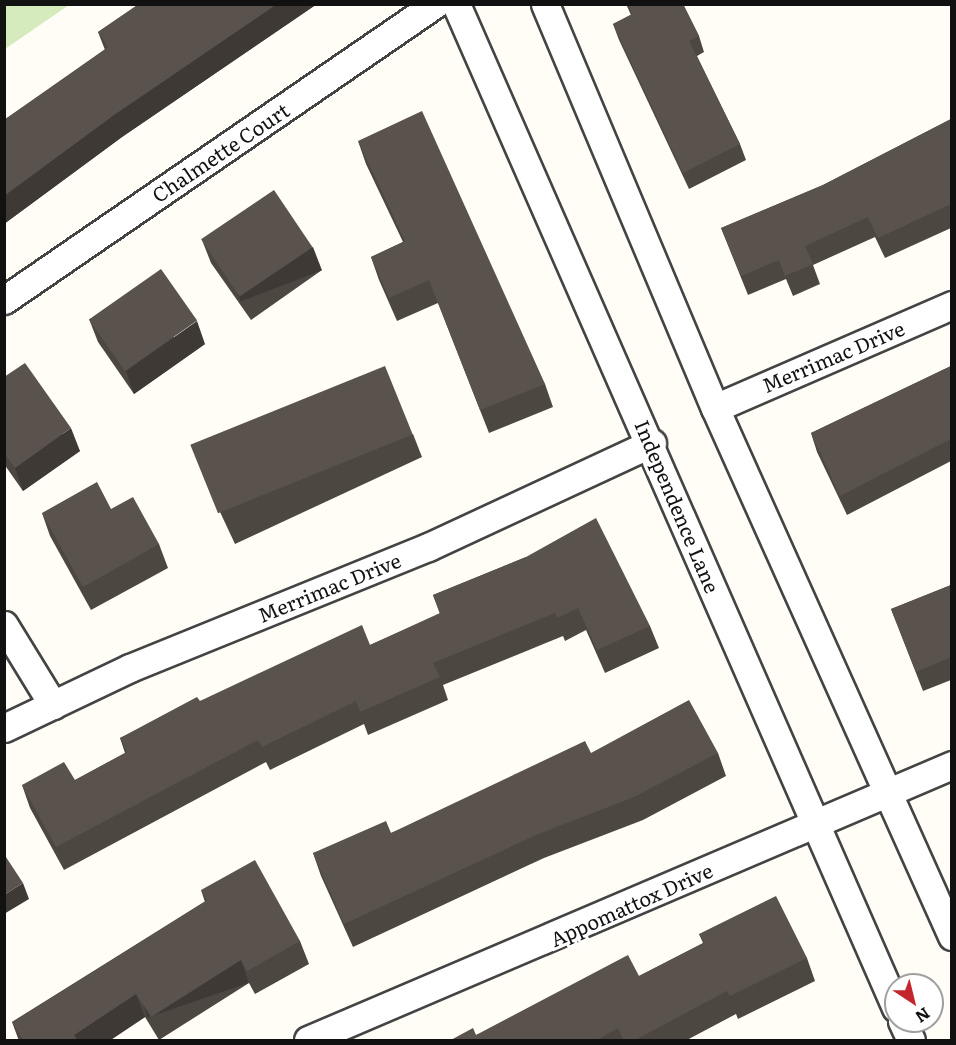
<!DOCTYPE html>
<html>
<head>
<meta charset="utf-8">
<style>
  body { margin:0 }
  #map { position:relative; width:956px; height:1045px; overflow:hidden; background:#fffdf5; font-family:Literata,serif }
  div>[style] { position:absolute }
  [style*='--x'] { left:calc(var(--x)*1px); top:calc(var(--y)*1px); width:calc(var(--w)*1px); rotate:calc(var(--a)*1deg) }
  .green>* { inset:0; background:#d5ebbd }
  .roads { filter:drop-shadow(2px 0 #444) drop-shadow(-2px 0 #444) drop-shadow(0 2px #444) drop-shadow(0 -2px #444) }
  .minor>* { height:27px; margin:-13.5px; padding:0 13.5px; transform-origin:13.5px; border-radius:13.5px; background:#fff }
  .wall>* { inset:0; background:#4d4742 }
  .shaded-wall>* { inset:0; background:#3f3936; transform-origin:0 0 }
  .building>* { inset:0; background:#5a524d; transform-origin:0 0 }
  span { translate:-50% -50%; white-space:nowrap; text-align:center; line-height:1.15; -webkit-text-stroke:6px #fff; paint-order:stroke }
  .street-label { font-size:20px; color:#111 }
  .frame { position:absolute; inset:0; border:6px solid #111; pointer-events:none }
  .north { position:absolute; left:884px; top:973px; width:60px; height:60px; box-sizing:border-box; background:#fff; border:2px solid #a0a0a0; border-radius:50%; rotate:145deg; font-size:16px; font-weight:700; line-height:24px; text-align:center; color:#111 }
  .north::after { content:''; display:block; margin:auto; width:21px; height:27px; background:#c4262e; clip-path:polygon(50% 0,100% 100%,50% 72%,0 100%) }
</style>
</head>
<body>
<div id="map">
  <div class="green">
    <i style="clip-path:polygon(5px 4px,69px 4px,69px 5px,5px 49px)"></i>
  </div>
  <div class="roads">
    <div class="minor">
      <i style="--x:456;--y:4;--w:1096;--a:66.33"></i>
      <i style="--x:545;--y:4;--w:438;--a:67.2"></i>
      <i style="--x:715;--y:408;--w:579;--a:65.83"></i>
      <i style="--x:4;--y:300;--w:523;--a:-34.48"></i>
      <i style="--x:715;--y:408;--w:258;--a:-23.5"></i>
      <i style="--x:4;--y:625;--w:94;--a:58.5"></i>
      <i style="--x:4;--y:728;--w:140;--a:-25.5"></i>
      <i style="--x:130;--y:668;--w:322;--a:-22.1"></i>
      <i style="--x:428;--y:547;--w:247;--a:-24.9"></i>
      <i style="--x:902;--y:1021;--w:21;--a:65"></i>
      <i style="--x:308;--y:1040;--w:700;--a:-23.12"></i>
    </div>
  </div>
  <div class="wall">
    <i style="clip-path:polygon(139px 4px,317px 4px,122px 137px,4px 224px,4px 120px,105px 50px,98px 32px)"></i>
    <i style="clip-path:polygon(626px 4px,683px 4px,699px 36px,704px 52px,697px 56px,740px 144px,746px 160px,689px 189px,619px 40px,613px 24px,631px 15px)"></i>
    <i style="clip-path:polygon(951px 119px,951px 228px,885px 258px,875px 237px,813px 265px,820px 284px,793px 296px,786px 279px,748px 295px,721px 228px,823px 185px)"></i>
    <i style="clip-path:polygon(358px 141px,545px 384px,553px 407px,489px 433px,438px 303px,397px 321px,379px 280px,371px 257px,403px 242px,366px 164px)"></i>
    <i style="clip-path:polygon(202px 240px,322px 270px,251px 320px,211px 263px)"></i>
    <i style="clip-path:polygon(89px 319px,205px 344px,134px 394px,98px 342px)"></i>
    <i style="clip-path:polygon(951px 366px,951px 461px,847px 515px,817px 452px,811px 433px)"></i>
    <i style="clip-path:polygon(4px 377px,80px 451px,23px 491px,4px 464px)"></i>
    <i style="clip-path:polygon(413px 434px,422px 457px,235px 544px,205px 480px,196px 457px)"></i>
    <i style="clip-path:polygon(111px 509px,159px 544px,168px 568px,91px 610px,50px 536px,42px 513px)"></i>
    <i style="clip-path:polygon(526px 557px,650px 626px,659px 648px,605px 673px,586px 630px,565px 641px,563px 636px,443px 685px,448px 700px,368px 735px,364px 724px,270px 770px,266px 762px,64px 870px,30px 808px,22px 785px,75px 780px,125px 753px,120px 738px,200px 701px,370px 645px,440px 614px,433px 595px)"></i>
    <i style="clip-path:polygon(951px 585px,951px 680px,923px 691px,891px 609px)"></i>
    <i style="clip-path:polygon(591px 753px,718px 753px,726px 776px,643px 820px,544px 858px,353px 947px,321px 876px,313px 853px,391px 833px)"></i>
    <i style="clip-path:polygon(201px 890px,300px 941px,309px 964px,255px 994px,249px 983px,159px 1040px,145px 1017px,109px 1041px,19px 1041px,12px 1022px,205px 902px)"></i>
    <i style="clip-path:polygon(699px 934px,807px 958px,815px 981px,738px 1019px,736px 1014px,685px 1041px,449px 1041px,476px 1035px,639px 976px,703px 943px)"></i>
  </div>
  <div class="shaded-wall">
    <i style="clip-path:polygon(277px 4px,317px 4px,122px 137px,4px 224px,4px 196px,114px 115px)"></i>
    <i style="left:313px;top:247px;width:25px;height:87px;rotate:69deg"></i>
    <i style="clip-path:polygon(197px 321px,205px 344px,134px 394px,126px 371px)"></i>
    <i style="clip-path:polygon(71px 428px,80px 451px,23px 491px,15px 468px)"></i>
    <i style="clip-path:polygon(23px 883px,29px 899px,4px 914px,4px 895px)"></i>
    <i style="left:241px;top:960px;width:24px;height:107px;rotate:71deg"></i>
    <i style="clip-path:polygon(136px 994px,145px 1017px,109px 1041px,76px 1041px,74px 1035px)"></i>
  </div>
  <div class="building">
    <i style="clip-path:polygon(139px 4px,277px 4px,114px 115px,4px 196px,4px 120px,108px 47px,98px 32px)"></i>
    <i style="clip-path:polygon(628px 4px,683px 4px,699px 36px,689px 41px,740px 144px,683px 173px,613px 24px,632px 14px)"></i>
    <i style="clip-path:polygon(422px 111px,545px 384px,480px 410px,429px 280px,389px 298px,371px 257px,405px 241px,358px 141px)"></i>
    <i style="clip-path:polygon(951px 119px,951px 204px,878px 238px,868px 217px,805px 246px,813px 264px,785px 276px,779px 260px,741px 276px,721px 228px,823px 185px)"></i>
    <i style="left:274px;top:190px;width:69px;height:88px;rotate:56deg"></i>
    <i style="left:161px;top:269px;width:63px;height:88px;rotate:55deg"></i>
    <i style="clip-path:polygon(25px 363px,71px 428px,15px 468px,4px 453px,4px 377px)"></i>
    <i style="left:385px;top:366px;width:74px;height:210px;rotate:68deg"></i>
    <i style="clip-path:polygon(951px 366px,951px 439px,840px 496px,811px 433px)"></i>
    <i style="clip-path:polygon(97px 482px,111px 509px,133px 497px,159px 544px,83px 587px,42px 513px)"></i>
    <i style="clip-path:polygon(596px 518px,650px 626px,597px 650px,578px 608px,557px 618px,555px 613px,433px 663px,440px 677px,360px 712px,356px 701px,262px 747px,258px 740px,56px 847px,22px 785px,64px 762px,75px 780px,127px 752px,120px 738px,197px 697px,200px 701px,362px 625px,370px 645px,440px 613px,433px 595px,526px 557px)"></i>
    <i style="clip-path:polygon(951px 585px,951px 657px,916px 672px,891px 609px)"></i>
    <i style="clip-path:polygon(689px 700px,718px 753px,634px 797px,536px 835px,344px 924px,313px 853px,386px 821px,391px 833px,585px 741px,591px 753px)"></i>
    <i style="clip-path:polygon(4px 854px,23px 883px,4px 895px)"></i>
    <i style="clip-path:polygon(255px 860px,300px 941px,247px 971px,241px 960px,151px 1017px,136px 994px,74px 1035px,78px 1041px,24px 1041px,12px 1022px,207px 900px,201px 890px)"></i>
    <i style="clip-path:polygon(776px 896px,807px 958px,730px 996px,727px 991px,633px 1041px,624px 1041px,618px 1028px,595px 1041px,449px 1041px,473px 1028px,476px 1035px,628px 955px,639px 976px,704px 943px,699px 934px)"></i>
  </div>
  <div class="street-label">
    <span style="left:220px;top:152px;rotate:-34deg">Chalmette Court</span>
    <span style="left:833px;top:356px;rotate:-23deg">Merrimac Drive</span>
    <span style="left:678px;top:506px;rotate:67deg">Independence Lane</span>
    <span style="left:329px;top:587px;rotate:-22deg">Merrimac Drive</span>
    <span style="left:631px;top:904px;rotate:-24deg">Appomattox Drive</span>
  </div>
  <div class="frame"></div>
  <div class="north">N</div>
</div>
</body>
</html>
